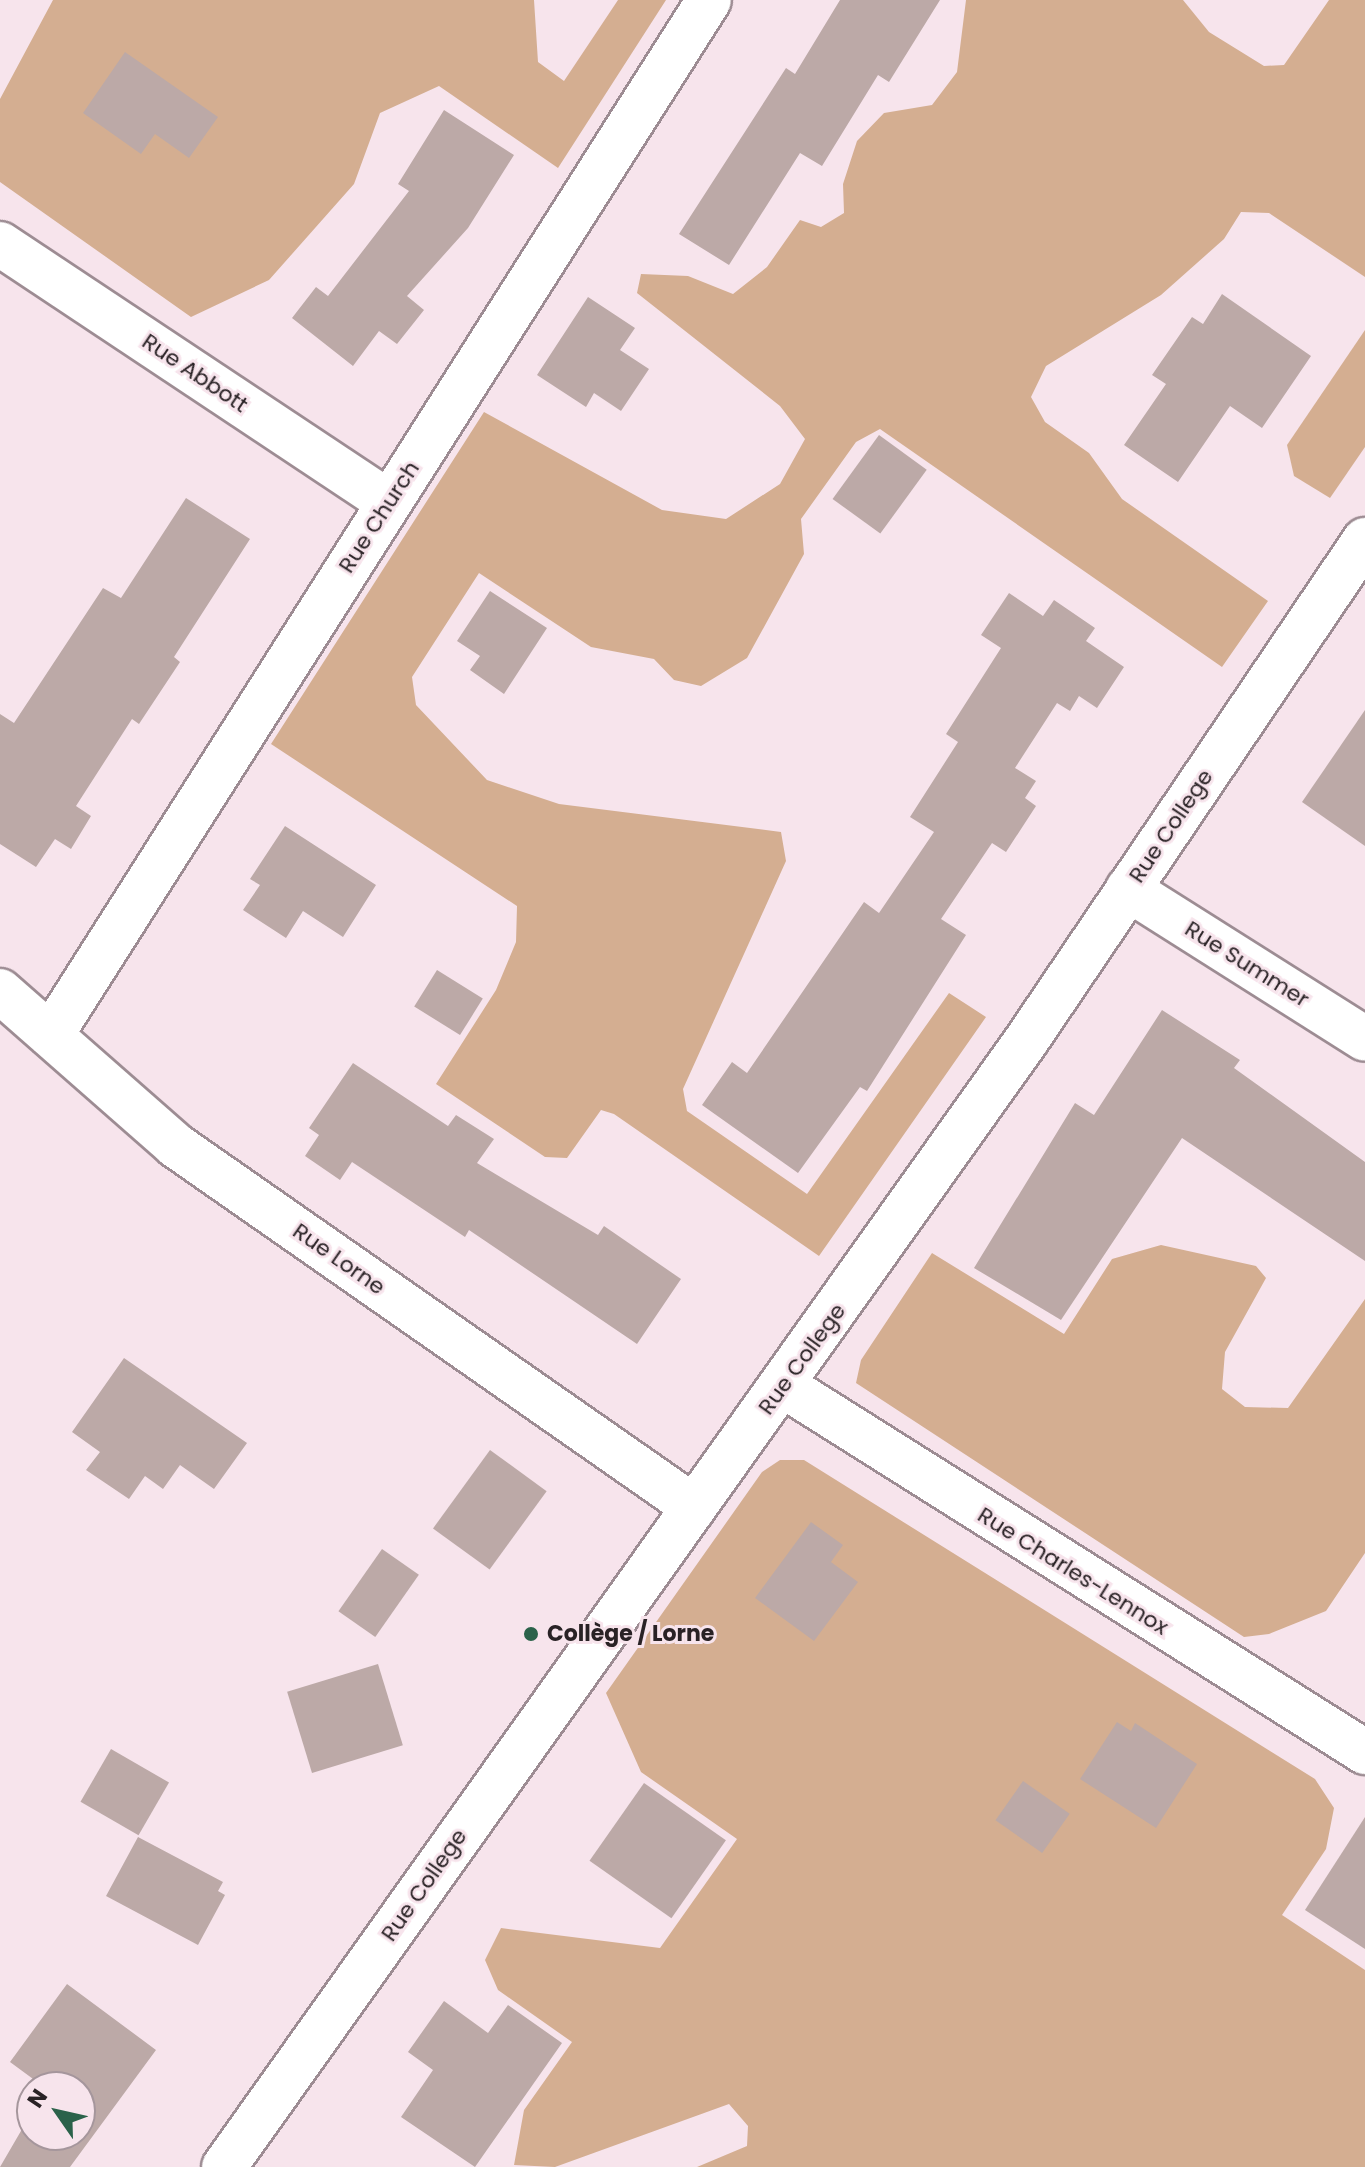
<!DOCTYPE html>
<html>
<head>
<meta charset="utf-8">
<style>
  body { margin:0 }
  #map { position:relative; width:1365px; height:2167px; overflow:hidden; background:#f7e4ec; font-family:Poppins,sans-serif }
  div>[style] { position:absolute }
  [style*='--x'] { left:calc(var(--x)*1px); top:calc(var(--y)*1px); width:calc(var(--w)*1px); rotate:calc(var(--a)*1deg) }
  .forest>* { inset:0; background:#d4ae91 }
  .building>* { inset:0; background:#bca9a7; transform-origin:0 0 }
  .roads { filter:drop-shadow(2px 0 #9d8c93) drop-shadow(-2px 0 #9d8c93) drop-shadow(0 2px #9d8c93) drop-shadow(0 -2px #9d8c93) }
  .minor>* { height:44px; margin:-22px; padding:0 22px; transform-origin:22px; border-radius:22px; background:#fff }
  .tertiary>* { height:44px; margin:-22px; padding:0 22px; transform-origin:22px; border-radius:22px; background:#fff }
  .dots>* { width:22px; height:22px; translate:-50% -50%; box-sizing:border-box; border:4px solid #f7e4ec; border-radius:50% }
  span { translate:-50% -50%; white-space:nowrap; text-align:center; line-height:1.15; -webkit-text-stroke:6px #f7e4ec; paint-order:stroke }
  .street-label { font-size:22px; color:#292225 }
  .poi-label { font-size:22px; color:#292225; font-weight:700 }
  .left { translate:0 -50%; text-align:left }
  .north { position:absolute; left:16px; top:2071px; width:80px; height:80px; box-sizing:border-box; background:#f7e4ec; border:2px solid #a5969c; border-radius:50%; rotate:304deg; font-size:22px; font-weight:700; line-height:32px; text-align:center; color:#292225 }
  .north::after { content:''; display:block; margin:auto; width:28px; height:36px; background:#2b624a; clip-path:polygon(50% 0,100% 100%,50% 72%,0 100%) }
</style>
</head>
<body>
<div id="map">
  <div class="forest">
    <i style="clip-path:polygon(53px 0,534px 0,538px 62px,564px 81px,618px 0,666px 0,558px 168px,439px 86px,380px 113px,354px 184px,269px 280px,191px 317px,0 182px,0 99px)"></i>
    <i style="clip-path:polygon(966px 0,1183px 0,1209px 32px,1264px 66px,1284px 65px,1329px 0,1365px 0,1365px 277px,1269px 213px,1241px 212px,1224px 239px,1161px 295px,1046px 366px,1031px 397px,1045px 422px,1089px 453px,1122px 499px,1268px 601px,1222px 667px,880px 429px,856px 442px,801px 519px,804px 554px,747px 658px,701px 686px,674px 680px,654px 659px,591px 647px,479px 573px,412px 677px,416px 705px,487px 780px,559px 804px,781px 832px,786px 861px,683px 1089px,687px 1111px,807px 1194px,949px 993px,986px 1017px,819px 1256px,614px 1114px,601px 1110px,567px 1158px,545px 1157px,436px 1084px,496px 990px,516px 942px,517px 906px,271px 744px,484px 412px,662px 510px,726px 519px,780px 484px,805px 439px,780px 406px,637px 293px,641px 274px,688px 276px,733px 294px,767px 267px,800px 220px,821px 227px,844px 213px,843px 184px,857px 141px,884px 113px,932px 105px,957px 72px)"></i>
    <i style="clip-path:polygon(1365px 330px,1365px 447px,1330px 498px,1294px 476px,1287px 445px)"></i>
    <i style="clip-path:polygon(1161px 1245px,1256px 1266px,1266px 1278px,1225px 1352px,1222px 1389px,1245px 1407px,1288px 1408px,1365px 1299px,1365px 1553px,1326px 1611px,1269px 1634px,1244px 1637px,856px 1383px,861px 1360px,932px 1253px,1064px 1334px,1112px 1259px)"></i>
    <i style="clip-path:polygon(780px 1460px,804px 1460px,1315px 1779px,1334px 1808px,1326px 1849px,1282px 1915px,1365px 1970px,1365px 2167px,697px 2167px,747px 2146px,748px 2126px,729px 2104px,555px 2167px,514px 2165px,524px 2110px,572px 2042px,498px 1990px,485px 1960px,501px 1928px,660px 1948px,737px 1839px,641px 1772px,606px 1693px,762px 1472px)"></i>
  </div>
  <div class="building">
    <i style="clip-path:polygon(840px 0,940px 0,889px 82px,878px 75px,822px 166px,800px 153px,729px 265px,679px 234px,786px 68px,795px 74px)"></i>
    <i style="clip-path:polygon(125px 52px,218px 117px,189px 158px,155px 134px,141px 154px,83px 113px)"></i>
    <i style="clip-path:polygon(444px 110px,514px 155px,468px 228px,407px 296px,424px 310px,397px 344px,379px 331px,353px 366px,292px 318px,316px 287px,328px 296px,409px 191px,398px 184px)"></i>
    <i style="clip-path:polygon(1222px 294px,1311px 356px,1262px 428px,1230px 406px,1178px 482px,1124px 445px,1166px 384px,1152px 375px,1192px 317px,1203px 324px)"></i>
    <i style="clip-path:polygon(588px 297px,635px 328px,620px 350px,649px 369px,621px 411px,594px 393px,586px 407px,537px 375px)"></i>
    <i style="left:879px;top:435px;width:59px;height:79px;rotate:36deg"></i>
    <i style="clip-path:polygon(186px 498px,250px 539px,174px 657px,180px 662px,139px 724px,132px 719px,76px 806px,91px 816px,71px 849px,55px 839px,36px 867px,0 844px,0 714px,14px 723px,103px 588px,121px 598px)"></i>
    <i style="clip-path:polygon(490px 591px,547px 628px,504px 694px,470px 670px,480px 656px,457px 641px)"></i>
    <i style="clip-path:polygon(1009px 593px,1043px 616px,1054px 600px,1095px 628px,1086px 641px,1124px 667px,1097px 708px,1079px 696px,1070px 711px,1057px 703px,1015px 768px,1036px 781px,1025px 798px,1036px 806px,1006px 852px,992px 843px,941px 919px,966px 935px,867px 1091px,860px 1087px,798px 1173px,702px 1105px,732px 1062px,747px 1073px,864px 902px,879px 913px,934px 832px,910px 817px,958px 742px,946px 734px,1001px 648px,981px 635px)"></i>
    <i style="clip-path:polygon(1365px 710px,1365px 846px,1302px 802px)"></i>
    <i style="clip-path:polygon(285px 826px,376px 885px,343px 937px,303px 911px,286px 938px,243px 910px,260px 885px,250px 879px)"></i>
    <i style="left:437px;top:970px;width:54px;height:43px;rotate:32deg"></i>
    <i style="clip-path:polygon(1162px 1010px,1240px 1060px,1234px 1068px,1365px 1162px,1365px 1261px,1182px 1138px,1061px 1320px,974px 1268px,1075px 1103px,1094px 1115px)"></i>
    <i style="clip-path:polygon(353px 1063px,448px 1126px,456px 1115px,494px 1139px,477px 1163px,598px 1235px,604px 1226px,681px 1279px,637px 1344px,469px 1230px,465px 1237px,352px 1162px,340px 1180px,305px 1156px,319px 1135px,309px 1128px)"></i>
    <i style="clip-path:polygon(124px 1358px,247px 1443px,214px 1489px,180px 1465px,163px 1489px,145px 1476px,129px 1499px,86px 1470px,100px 1452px,72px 1432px)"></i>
    <i style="left:490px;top:1450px;width:70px;height:97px;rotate:36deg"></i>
    <i style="clip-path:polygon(811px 1522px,843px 1545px,831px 1562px,858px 1582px,814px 1641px,755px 1598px)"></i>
    <i style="left:382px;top:1549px;width:45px;height:76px;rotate:35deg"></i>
    <i style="left:378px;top:1664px;width:85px;height:95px;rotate:73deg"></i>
    <i style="clip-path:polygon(1117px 1722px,1131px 1731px,1135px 1723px,1197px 1764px,1156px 1828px,1080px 1779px)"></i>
    <i style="left:111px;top:1749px;width:67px;height:61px;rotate:30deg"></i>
    <i style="left:1023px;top:1781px;width:57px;height:48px;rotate:35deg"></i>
    <i style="left:644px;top:1783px;width:100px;height:95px;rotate:35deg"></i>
    <i style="clip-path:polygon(1365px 1817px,1365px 1949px,1305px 1910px)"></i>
    <i style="clip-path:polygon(138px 1837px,223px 1882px,218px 1891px,225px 1895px,198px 1945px,106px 1896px)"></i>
    <i style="clip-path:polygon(67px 1984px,156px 2050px,70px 2167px,0 2167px,32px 2112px,32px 2135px,80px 2135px,80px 2087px,44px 2087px,10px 2062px)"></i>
    <i style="clip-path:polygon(444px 2001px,488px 2033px,508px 2005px,562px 2043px,475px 2167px,401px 2117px,433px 2070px,408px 2052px)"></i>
  </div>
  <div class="roads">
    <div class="minor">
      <i style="--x:0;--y:244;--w:467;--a:33.6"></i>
      <i style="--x:1128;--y:889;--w:280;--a:32.3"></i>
      <i style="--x:0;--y:991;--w:233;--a:41.3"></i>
      <i style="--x:175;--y:1145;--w:633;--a:34.9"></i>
      <i style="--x:51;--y:1035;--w:1226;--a:-57.55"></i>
      <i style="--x:784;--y:1386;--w:687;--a:32.21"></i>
    </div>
    <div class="tertiary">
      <i style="--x:224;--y:2167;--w:1382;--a:-54.54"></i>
      <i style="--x:1026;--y:1041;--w:605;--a:-55.92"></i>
    </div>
  </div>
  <div class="dots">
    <i style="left:531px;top:1634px;background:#2b624a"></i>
  </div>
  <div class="street-label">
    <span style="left:195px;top:373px;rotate:34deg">Rue Abbott</span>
    <span style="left:379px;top:517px;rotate:-57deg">Rue Church</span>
    <span style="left:1171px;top:826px;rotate:-56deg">Rue College</span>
    <span style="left:1247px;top:964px;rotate:32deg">Rue Summer</span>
    <span style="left:339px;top:1259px;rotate:35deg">Rue Lorne</span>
    <span style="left:802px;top:1359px;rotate:-54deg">Rue College</span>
    <span style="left:1073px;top:1571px;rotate:32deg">Rue Charles-Lennox</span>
    <span style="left:424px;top:1885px;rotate:-55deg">Rue College</span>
  </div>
  <div class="poi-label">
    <span class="left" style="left:547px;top:1634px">Collège / Lorne</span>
  </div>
  <div class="north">N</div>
</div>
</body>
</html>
